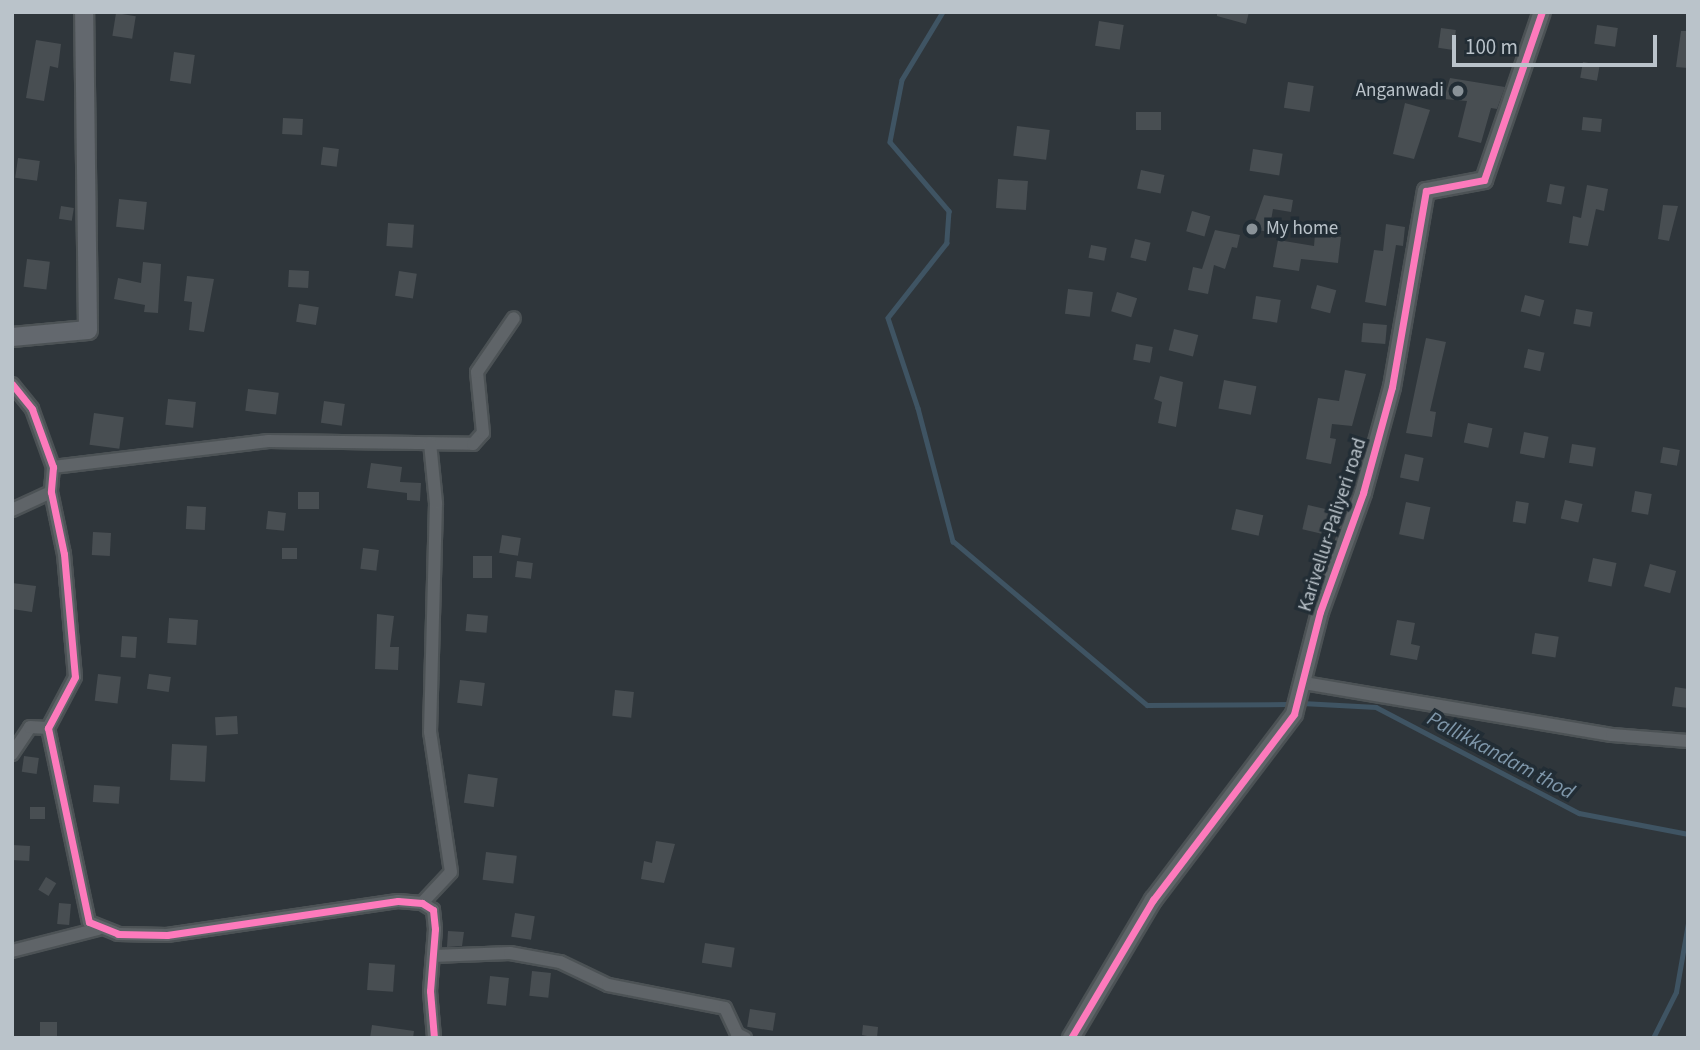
<!DOCTYPE html>
<html>
<head>
<meta charset="utf-8">
<style>
  body { margin:0 }
  #map { position:relative; width:1700px; height:1050px; overflow:hidden; background:#2f363b; font-family:"Source Sans 3",sans-serif }
  div>[style] { position:absolute }
  [style*='--x'] { left:calc(var(--x)*1px); top:calc(var(--y)*1px); width:calc(var(--w)*1px); rotate:calc(var(--a)*1deg) }
  .stream>* { height:4.5px; margin:-2.25px; padding:0 2.25px; transform-origin:2.25px; border-radius:2.25px; background:#3f5463 }
  .building>* { inset:0; background:#484e52; transform-origin:0 0 }
  .roads { filter:drop-shadow(2px 0 #4c5255) drop-shadow(-2px 0 #4c5255) drop-shadow(0 2px #4c5255) drop-shadow(0 -2px #4c5255) }
  .minor>* { height:12px; margin:-6px; padding:0 6px; transform-origin:6px; border-radius:6px; background:#5f6468 }
  .tertiary>* { height:16px; margin:-8px; padding:0 8px; transform-origin:8px; border-radius:8px; background:#5f6468 }
  .secondary>* { height:18px; margin:-9px; padding:0 9px; transform-origin:9px; border-radius:9px; background:#63686e }
  .cycleway>* { height:7px; margin:-3.5px; padding:0 3.5px; transform-origin:3.5px; border-radius:3.5px; background:#fd7abc }
  .dots>* { width:19px; height:19px; translate:-50% -50%; box-sizing:border-box; border:4px solid #222d35; border-radius:50% }
  span { translate:-50% -50%; white-space:nowrap; text-align:center; line-height:1.15; -webkit-text-stroke:7px #222d35; paint-order:stroke }
  .poi-label { font-size:19px; color:#bac3ca }
  .right { translate:-100% -50%; text-align:right }
  .left { translate:0 -50%; text-align:left }
  .street-label { font-size:19px; color:#bac3ca }
  .water-label { font-size:21px; color:#7f97aa; font-style:italic }
  .frame { position:absolute; inset:0; border:14px solid #bac3ca; pointer-events:none }
  .scale { position:absolute; left:1452px; top:35px; width:205px; height:32px; box-sizing:border-box; border:4px solid #bac3ca; border-top:0; padding-left:9px; font-size:21px; line-height:24px; white-space:nowrap; color:#bac3ca; -webkit-text-stroke:5px #222d35; paint-order:stroke }
</style>
</head>
<body>
<div id="map">
  <div class="stream">
    <i style="--x:943;--y:12;--w:79;--a:121.1"></i>
    <i style="--x:902;--y:80;--w:63;--a:101"></i>
    <i style="--x:890;--y:142;--w:91;--a:49.5"></i>
    <i style="--x:949;--y:211;--w:32;--a:94"></i>
    <i style="--x:947;--y:243;--w:95;--a:128.2"></i>
    <i style="--x:888;--y:318;--w:95;--a:71.6"></i>
    <i style="--x:918;--y:408;--w:138;--a:75.3"></i>
    <i style="--x:953;--y:541;--w:254;--a:40.2"></i>
    <i style="--x:1147;--y:705;--w:141;--a:-0.4"></i>
    <i style="--x:1302;--y:703;--w:74;--a:3.1"></i>
    <i style="--x:1376;--y:707;--w:229;--a:27.6"></i>
    <i style="--x:1579;--y:813;--w:111;--a:10.9"></i>
    <i style="--x:1653;--y:1038;--w:51;--a:-63.4"></i>
    <i style="--x:1676;--y:992;--w:70;--a:-80.1"></i>
  </div>
  <div class="building">
    <i style="clip-path:polygon(1217px 12px,1249px 12px,1246px 24px,1217px 16px)"></i>
    <i style="left:116px;top:13px;width:20px;height:23px;rotate:9deg"></i>
    <i style="left:1099px;top:21px;width:25px;height:25px;rotate:9deg"></i>
    <i style="left:1597px;top:25px;width:21px;height:19px;rotate:8deg"></i>
    <i style="left:1441px;top:28px;width:15px;height:20px;rotate:8deg"></i>
    <i style="clip-path:polygon(1681px 31px,1688px 31px,1688px 68px,1676px 67px)"></i>
    <i style="clip-path:polygon(36px 40px,61px 44px,58px 68px,50px 66px,44px 101px,26px 98px)"></i>
    <i style="left:174px;top:52px;width:21px;height:29px;rotate:8deg"></i>
    <i style="left:1583px;top:62px;width:17px;height:16px;rotate:10deg"></i>
    <i style="clip-path:polygon(1450px 78px,1505px 87px,1497px 109px,1491px 108px,1481px 143px,1458px 137px,1467px 101px,1444px 99px)"></i>
    <i style="left:1288px;top:82px;width:26px;height:26px;rotate:9deg"></i>
    <i style="clip-path:polygon(1405px 103px,1430px 110px,1414px 159px,1393px 154px)"></i>
    <i style="left:1136px;top:112px;width:25px;height:18px"></i>
    <i style="left:1583px;top:117px;width:19px;height:13px;rotate:6deg"></i>
    <i style="left:283px;top:118px;width:20px;height:16px;rotate:3deg"></i>
    <i style="left:1017px;top:126px;width:33px;height:30px;rotate:7deg"></i>
    <i style="left:323px;top:147px;width:16px;height:18px;rotate:7deg"></i>
    <i style="left:1253px;top:149px;width:30px;height:22px;rotate:9deg"></i>
    <i style="left:18px;top:158px;width:22px;height:20px;rotate:8deg"></i>
    <i style="left:1141px;top:170px;width:24px;height:19px;rotate:12deg"></i>
    <i style="left:998px;top:179px;width:30px;height:29px;rotate:4deg"></i>
    <i style="left:1550px;top:184px;width:15px;height:18px;rotate:11deg"></i>
    <i style="clip-path:polygon(1587px 185px,1608px 189px,1604px 211px,1596px 209px,1588px 246px,1569px 243px,1573px 216px,1581px 218px)"></i>
    <i style="clip-path:polygon(1264px 195px,1293px 200px,1291px 212px,1273px 209px,1269px 232px,1252px 229px)"></i>
    <i style="left:119px;top:199px;width:28px;height:28px;rotate:6deg"></i>
    <i style="clip-path:polygon(1663px 205px,1678px 206px,1669px 241px,1658px 239px)"></i>
    <i style="left:61px;top:206px;width:13px;height:13px;rotate:9deg"></i>
    <i style="left:1192px;top:211px;width:19px;height:21px;rotate:16deg"></i>
    <i style="left:388px;top:223px;width:26px;height:23px;rotate:4deg"></i>
    <i style="clip-path:polygon(1386px 224px,1405px 227px,1403px 246px,1396px 245px,1386px 306px,1365px 302px,1374px 250px,1383px 251px)"></i>
    <i style="clip-path:polygon(1215px 230px,1240px 235px,1237px 248px,1232px 247px,1225px 269px,1214px 265px,1208px 294px,1188px 290px,1193px 267px,1202px 269px)"></i>
    <i style="clip-path:polygon(1315px 234px,1341px 237px,1338px 263px,1301px 259px,1299px 271px,1273px 267px,1278px 240px,1314px 246px)"></i>
    <i style="left:1135px;top:239px;width:16px;height:19px;rotate:14deg"></i>
    <i style="left:1091px;top:245px;width:16px;height:13px;rotate:11deg"></i>
    <i style="left:27px;top:259px;width:23px;height:28px;rotate:7deg"></i>
    <i style="clip-path:polygon(143px 262px,161px 264px,158px 313px,144px 312px,145px 305px,114px 299px,118px 278px,141px 283px)"></i>
    <i style="left:289px;top:270px;width:20px;height:17px;rotate:3deg"></i>
    <i style="left:399px;top:271px;width:18px;height:25px;rotate:9deg"></i>
    <i style="clip-path:polygon(187px 276px,214px 279px,204px 332px,189px 330px,192px 302px,184px 301px)"></i>
    <i style="left:1317px;top:285px;width:20px;height:24px;rotate:15deg"></i>
    <i style="left:1068px;top:289px;width:25px;height:25px;rotate:7deg"></i>
    <i style="left:1117px;top:292px;width:21px;height:20px;rotate:17deg"></i>
    <i style="left:1525px;top:295px;width:20px;height:17px;rotate:15deg"></i>
    <i style="left:1256px;top:296px;width:25px;height:23px;rotate:9deg"></i>
    <i style="left:299px;top:304px;width:20px;height:18px;rotate:9deg"></i>
    <i style="left:1576px;top:309px;width:17px;height:15px;rotate:10deg"></i>
    <i style="left:1363px;top:323px;width:24px;height:19px;rotate:5deg"></i>
    <i style="left:1174px;top:329px;width:25px;height:22px;rotate:14deg"></i>
    <i style="clip-path:polygon(1426px 338px,1446px 342px,1430px 411px,1436px 412px,1432px 437px,1406px 433px)"></i>
    <i style="left:1136px;top:344px;width:17px;height:16px;rotate:10deg"></i>
    <i style="left:1528px;top:349px;width:17px;height:19px;rotate:13deg"></i>
    <i style="clip-path:polygon(1345px 370px,1366px 374px,1352px 426px,1332px 424px,1330px 438px,1336px 439px,1331px 464px,1306px 459px,1318px 398px,1339px 401px)"></i>
    <i style="clip-path:polygon(1160px 376px,1183px 382px,1176px 427px,1158px 423px,1162px 402px,1154px 399px)"></i>
    <i style="left:1224px;top:380px;width:33px;height:29px;rotate:11deg"></i>
    <i style="left:248px;top:389px;width:31px;height:22px;rotate:7deg"></i>
    <i style="left:168px;top:399px;width:28px;height:26px;rotate:6deg"></i>
    <i style="left:324px;top:401px;width:21px;height:22px;rotate:8deg"></i>
    <i style="left:94px;top:413px;width:30px;height:32px;rotate:8deg"></i>
    <i style="left:1468px;top:423px;width:25px;height:20px;rotate:12deg"></i>
    <i style="left:1524px;top:432px;width:25px;height:22px;rotate:11deg"></i>
    <i style="left:1572px;top:444px;width:24px;height:19px;rotate:9deg"></i>
    <i style="left:1663px;top:447px;width:17px;height:16px;rotate:10deg"></i>
    <i style="left:1405px;top:454px;width:19px;height:24px;rotate:12deg"></i>
    <i style="clip-path:polygon(371px 463px,402px 467px,400px 482px,421px 483px,420px 501px,407px 500px,407px 493px,367px 488px)"></i>
    <i style="left:1635px;top:491px;width:17px;height:21px;rotate:10deg"></i>
    <i style="left:298px;top:492px;width:21px;height:17px"></i>
    <i style="left:1565px;top:500px;width:18px;height:19px;rotate:13deg"></i>
    <i style="left:1516px;top:501px;width:13px;height:21px;rotate:9deg"></i>
    <i style="left:1406px;top:502px;width:25px;height:33px;rotate:12deg"></i>
    <i style="left:1308px;top:505px;width:23px;height:25px;rotate:13deg"></i>
    <i style="left:187px;top:506px;width:19px;height:23px;rotate:3deg"></i>
    <i style="left:1236px;top:509px;width:28px;height:21px;rotate:13deg"></i>
    <i style="left:268px;top:511px;width:18px;height:18px;rotate:6deg"></i>
    <i style="left:93px;top:532px;width:18px;height:23px;rotate:3deg"></i>
    <i style="left:502px;top:535px;width:19px;height:18px;rotate:9deg"></i>
    <i style="left:282px;top:548px;width:15px;height:11px"></i>
    <i style="left:363px;top:548px;width:16px;height:21px;rotate:7deg"></i>
    <i style="left:473px;top:556px;width:19px;height:22px"></i>
    <i style="left:1593px;top:558px;width:24px;height:24px;rotate:12deg"></i>
    <i style="left:517px;top:561px;width:16px;height:16px;rotate:7deg"></i>
    <i style="left:1650px;top:564px;width:27px;height:23px;rotate:15deg"></i>
    <i style="clip-path:polygon(12px 583px,36px 586px,32px 612px,12px 609px)"></i>
    <i style="clip-path:polygon(377px 614px,394px 616px,390px 647px,399px 647px,398px 670px,375px 669px)"></i>
    <i style="left:467px;top:614px;width:21px;height:17px;rotate:5deg"></i>
    <i style="left:169px;top:618px;width:29px;height:25px;rotate:4deg"></i>
    <i style="clip-path:polygon(1397px 620px,1415px 623px,1411px 644px,1420px 646px,1417px 660px,1390px 655px)"></i>
    <i style="left:1535px;top:633px;width:24px;height:21px;rotate:9deg"></i>
    <i style="left:122px;top:636px;width:15px;height:21px;rotate:4deg"></i>
    <i style="left:98px;top:674px;width:23px;height:27px;rotate:7deg"></i>
    <i style="left:149px;top:674px;width:22px;height:15px;rotate:8deg"></i>
    <i style="left:460px;top:680px;width:25px;height:23px;rotate:7deg"></i>
    <i style="clip-path:polygon(1675px 687px,1688px 689px,1688px 708px,1672px 706px)"></i>
    <i style="left:615px;top:690px;width:19px;height:26px;rotate:6deg"></i>
    <i style="left:237px;top:716px;width:18px;height:22px;rotate:87deg"></i>
    <i style="left:172px;top:744px;width:35px;height:36px;rotate:3deg"></i>
    <i style="left:24px;top:756px;width:15px;height:16px;rotate:8deg"></i>
    <i style="left:468px;top:774px;width:30px;height:29px;rotate:8deg"></i>
    <i style="left:94px;top:785px;width:26px;height:17px;rotate:4deg"></i>
    <i style="left:45px;top:807px;width:12px;height:15px;rotate:90deg"></i>
    <i style="clip-path:polygon(656px 841px,675px 844px,664px 883px,641px 879px,644px 861px,652px 863px)"></i>
    <i style="left:12px;top:845px;width:18px;height:15px;rotate:3deg"></i>
    <i style="left:486px;top:852px;width:31px;height:28px;rotate:7deg"></i>
    <i style="left:46px;top:877px;width:12px;height:15px;rotate:31deg"></i>
    <i style="left:59px;top:903px;width:12px;height:21px;rotate:5deg"></i>
    <i style="left:515px;top:913px;width:20px;height:24px;rotate:9deg"></i>
    <i style="clip-path:polygon(448px 931px,464px 932px,462px 946px,447px 947px)"></i>
    <i style="left:705px;top:943px;width:30px;height:20px;rotate:9deg"></i>
    <i style="left:369px;top:963px;width:26px;height:27px;rotate:4deg"></i>
    <i style="left:532px;top:971px;width:19px;height:25px;rotate:6deg"></i>
    <i style="left:490px;top:976px;width:19px;height:28px;rotate:6deg"></i>
    <i style="left:750px;top:1009px;width:26px;height:18px;rotate:9deg"></i>
    <i style="left:40px;top:1022px;width:17px;height:16px"></i>
    <i style="clip-path:polygon(372px 1025px,414px 1031px,413px 1038px,370px 1038px)"></i>
    <i style="clip-path:polygon(863px 1025px,878px 1027px,877px 1038px,862px 1035px)"></i>
  </div>
  <div class="roads">
    <div class="minor">
      <i style="--x:12;--y:384;--w:32;--a:51"></i>
      <i style="--x:32;--y:409;--w:62;--a:70.1"></i>
      <i style="--x:53;--y:467;--w:25;--a:95"></i>
      <i style="--x:51;--y:492;--w:63;--a:78.2"></i>
      <i style="--x:64;--y:554;--w:123;--a:84.9"></i>
      <i style="--x:75;--y:677;--w:58;--a:117.9"></i>
      <i style="--x:48;--y:728;--w:198;--a:78.1"></i>
      <i style="--x:89;--y:922;--w:31;--a:22"></i>
      <i style="--x:118;--y:934;--w:49;--a:1.2"></i>
      <i style="--x:167;--y:935;--w:233;--a:-8.4"></i>
      <i style="--x:398;--y:901;--w:24;--a:5"></i>
      <i style="--x:422;--y:903;--w:13;--a:32"></i>
      <i style="--x:433;--y:910;--w:19;--a:84"></i>
      <i style="--x:435;--y:929;--w:62;--a:94.6"></i>
      <i style="--x:430;--y:991;--w:47;--a:85.1"></i>
      <i style="--x:53;--y:467;--w:217;--a:-6.9"></i>
      <i style="--x:268;--y:441;--w:205;--a:0.8"></i>
      <i style="--x:473;--y:444;--w:15;--a:-48"></i>
      <i style="--x:483;--y:433;--w:61;--a:-95.6"></i>
      <i style="--x:477;--y:372;--w:65;--a:-55.6"></i>
      <i style="--x:12;--y:510;--w:43;--a:-24.8"></i>
      <i style="--x:1304;--y:683;--w:312;--a:9.6"></i>
      <i style="--x:1612;--y:735;--w:76;--a:4.5"></i>
      <i style="--x:12;--y:754;--w:32;--a:-56"></i>
      <i style="--x:30;--y:727;--w:18;--a:3"></i>
      <i style="--x:422;--y:903;--w:42;--a:-46.9"></i>
      <i style="--x:451;--y:872;--w:142;--a:-98.5"></i>
      <i style="--x:430;--y:732;--w:229;--a:-88.5"></i>
      <i style="--x:436;--y:503;--w:60;--a:-95.7"></i>
      <i style="--x:12;--y:951;--w:89;--a:-14.3"></i>
      <i style="--x:433;--y:956;--w:77;--a:-2.2"></i>
      <i style="--x:510;--y:953;--w:51;--a:10.2"></i>
      <i style="--x:560;--y:962;--w:53;--a:25.6"></i>
      <i style="--x:608;--y:985;--w:119;--a:11.1"></i>
      <i style="--x:725;--y:1008;--w:29;--a:65"></i>
      <i style="--x:737;--y:1034;--w:9;--a:27"></i>
    </div>
    <div class="tertiary">
      <i style="--x:1071;--y:1038;--w:161;--a:-59.3"></i>
      <i style="--x:1153;--y:900;--w:233;--a:-52.8"></i>
      <i style="--x:1294;--y:714;--w:105;--a:-75.7"></i>
      <i style="--x:1320;--y:612;--w:127;--a:-70.1"></i>
      <i style="--x:1363;--y:493;--w:110;--a:-74.7"></i>
      <i style="--x:1392;--y:387;--w:199;--a:-80.2"></i>
      <i style="--x:1426;--y:191;--w:59;--a:-10.7"></i>
      <i style="--x:1484;--y:180;--w:178;--a:-71"></i>
    </div>
    <div class="secondary">
      <i style="--x:12;--y:337;--w:76;--a:-5.3"></i>
      <i style="--x:88;--y:330;--w:318;--a:-90.7"></i>
    </div>
  </div>
  <div class="cycleway">
    <i style="--x:12;--y:384;--w:32;--a:51"></i>
    <i style="--x:32;--y:409;--w:62;--a:70.1"></i>
    <i style="--x:53;--y:467;--w:25;--a:95"></i>
    <i style="--x:51;--y:492;--w:63;--a:78.2"></i>
    <i style="--x:64;--y:554;--w:123;--a:84.9"></i>
    <i style="--x:75;--y:677;--w:58;--a:117.9"></i>
    <i style="--x:48;--y:728;--w:198;--a:78.1"></i>
    <i style="--x:89;--y:922;--w:31;--a:22"></i>
    <i style="--x:118;--y:934;--w:49;--a:1.2"></i>
    <i style="--x:167;--y:935;--w:233;--a:-8.4"></i>
    <i style="--x:398;--y:901;--w:24;--a:5"></i>
    <i style="--x:422;--y:903;--w:13;--a:32"></i>
    <i style="--x:433;--y:910;--w:19;--a:84"></i>
    <i style="--x:435;--y:929;--w:62;--a:94.6"></i>
    <i style="--x:430;--y:991;--w:47;--a:85.1"></i>
    <i style="--x:1071;--y:1038;--w:161;--a:-59.3"></i>
    <i style="--x:1153;--y:900;--w:233;--a:-52.8"></i>
    <i style="--x:1294;--y:714;--w:105;--a:-75.7"></i>
    <i style="--x:1320;--y:612;--w:127;--a:-70.1"></i>
    <i style="--x:1363;--y:493;--w:110;--a:-74.7"></i>
    <i style="--x:1392;--y:387;--w:199;--a:-80.2"></i>
    <i style="--x:1426;--y:191;--w:59;--a:-10.7"></i>
    <i style="--x:1484;--y:180;--w:178;--a:-71"></i>
  </div>
  <div class="dots">
    <i style="left:1458px;top:91px;background:#899298"></i>
    <i style="left:1252px;top:229px;background:#899298"></i>
  </div>
  <div class="poi-label">
    <span class="right" style="left:1444px;top:91px">Anganwadi</span>
    <span class="left" style="left:1266px;top:229px">My home</span>
  </div>
  <div class="street-label">
    <span style="left:1333px;top:525px;rotate:-72deg">Karivellur-Paliyeri road</span>
  </div>
  <div class="water-label">
    <span style="left:1501px;top:755px;rotate:28deg">Pallikkandam thod</span>
  </div>
  <div class="frame"></div>
  <div class="scale">100 m</div>
</div>
</body>
</html>
